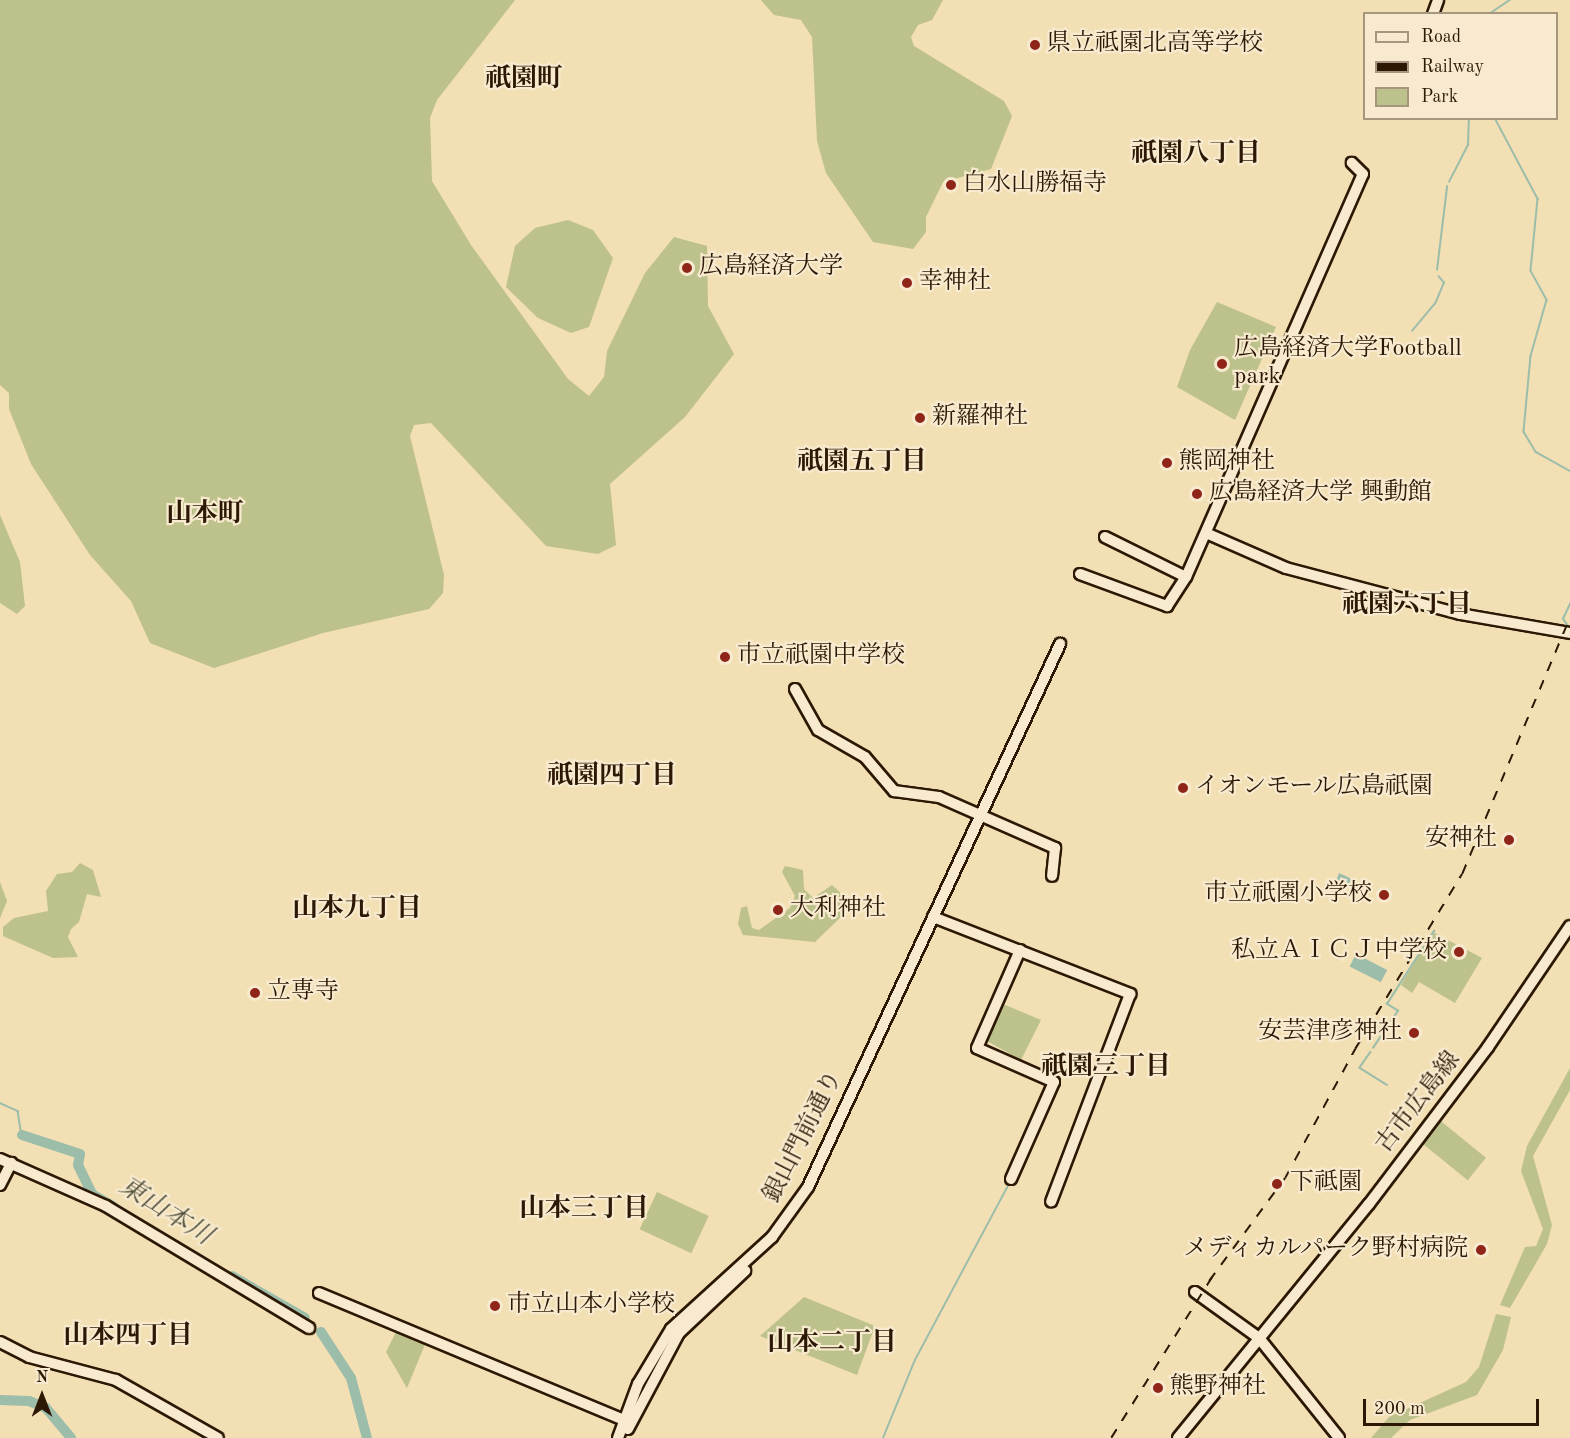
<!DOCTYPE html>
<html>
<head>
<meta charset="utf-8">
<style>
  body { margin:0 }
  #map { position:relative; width:1570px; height:1438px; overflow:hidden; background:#f2dfb4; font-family:"Old Standard TT","Noto Serif JP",serif }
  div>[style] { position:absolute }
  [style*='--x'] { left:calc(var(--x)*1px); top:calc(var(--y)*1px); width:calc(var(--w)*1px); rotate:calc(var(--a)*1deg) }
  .green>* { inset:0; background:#bdc18b; transform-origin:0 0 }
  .water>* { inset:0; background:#9cbda9; transform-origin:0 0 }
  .stream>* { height:1.5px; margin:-0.75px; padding:0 0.75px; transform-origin:0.75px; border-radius:0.75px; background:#9cbda9 }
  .river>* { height:10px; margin:-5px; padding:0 5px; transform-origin:5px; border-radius:5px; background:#9cbda9 }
  .roads { filter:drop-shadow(2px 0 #2c1804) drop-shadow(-2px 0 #2c1804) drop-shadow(0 2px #2c1804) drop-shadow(0 -2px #2c1804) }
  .secondary>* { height:10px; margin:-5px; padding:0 5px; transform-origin:5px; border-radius:5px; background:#f7eace }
  .rail>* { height:1.5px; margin-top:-0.75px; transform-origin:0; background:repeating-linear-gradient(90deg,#2c1804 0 10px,transparent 0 20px) }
  .dots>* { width:16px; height:16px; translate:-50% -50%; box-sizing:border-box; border:3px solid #f7eace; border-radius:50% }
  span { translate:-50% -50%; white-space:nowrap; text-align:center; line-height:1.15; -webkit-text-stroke:4.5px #f7eace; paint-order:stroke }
  .poi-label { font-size:24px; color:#2c1804 }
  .left { translate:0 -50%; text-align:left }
  .right { translate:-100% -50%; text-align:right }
  .street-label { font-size:24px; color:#2c1804 }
  .neighbourhood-label { font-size:26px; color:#2c1804; font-weight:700 }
  .water-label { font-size:26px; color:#53523e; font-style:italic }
  .legend { position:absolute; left:1363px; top:12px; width:195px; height:108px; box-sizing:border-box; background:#f7eace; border:2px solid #a6967d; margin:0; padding:8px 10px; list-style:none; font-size:18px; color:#2c1804 }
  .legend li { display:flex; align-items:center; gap:12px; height:30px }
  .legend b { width:30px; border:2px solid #a6967d }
  .north { position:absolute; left:12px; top:1366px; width:60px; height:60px; -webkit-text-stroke:4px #f7eace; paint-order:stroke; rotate:0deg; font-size:16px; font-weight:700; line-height:24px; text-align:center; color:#2c1804 }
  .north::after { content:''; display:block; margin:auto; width:21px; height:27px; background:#2c1804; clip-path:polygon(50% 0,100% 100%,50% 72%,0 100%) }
  .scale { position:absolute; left:1363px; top:1399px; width:176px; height:27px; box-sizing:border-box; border:3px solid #2c1804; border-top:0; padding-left:8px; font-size:18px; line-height:21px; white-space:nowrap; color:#2c1804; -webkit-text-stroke:4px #f7eace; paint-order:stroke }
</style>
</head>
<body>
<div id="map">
  <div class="green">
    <i style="clip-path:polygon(0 0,515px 0,437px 100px,430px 118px,432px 181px,471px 245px,568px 379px,589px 396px,604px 377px,607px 351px,645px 273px,674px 237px,707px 246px,708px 306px,734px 354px,685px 417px,610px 484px,616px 545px,598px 554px,546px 546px,431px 423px,414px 425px,410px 436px,444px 575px,443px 593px,429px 609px,323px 633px,214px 668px,150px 643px,131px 601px,90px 555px,31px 464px,9px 409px,9px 393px,0 385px)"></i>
    <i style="clip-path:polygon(761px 0,943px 0,932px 20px,918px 25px,911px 37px,914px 46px,1004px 101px,1012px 116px,991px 169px,943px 182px,926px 217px,926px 232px,913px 249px,873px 242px,826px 173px,817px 141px,812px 37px,801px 20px,774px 15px)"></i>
    <i style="clip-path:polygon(568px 220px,593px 230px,613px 258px,589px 327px,571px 333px,538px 318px,506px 287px,515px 246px,535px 228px)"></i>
    <i style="clip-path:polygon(1217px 302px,1276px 327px,1235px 420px,1177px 387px,1190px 350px)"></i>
    <i style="clip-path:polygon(0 515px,20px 562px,25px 606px,17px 614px,0 603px)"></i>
    <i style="clip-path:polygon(80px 863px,93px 870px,101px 897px,87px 894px,79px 922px,71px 929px,68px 937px,78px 957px,53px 958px,3px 936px,3px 927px,14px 918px,48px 911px,46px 891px,57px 874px,72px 872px)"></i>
    <i style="clip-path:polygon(785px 866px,803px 870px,804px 889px,813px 898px,832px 885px,847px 899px,841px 917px,815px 942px,743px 935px,738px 924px,741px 908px,747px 906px,752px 928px,759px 930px,790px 908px,795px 896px,782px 872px)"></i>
    <i style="clip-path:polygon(0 882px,7px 901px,0 918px)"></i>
    <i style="clip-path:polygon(1433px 932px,1482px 958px,1455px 1003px,1419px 982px,1412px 993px,1401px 985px)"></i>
    <i style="clip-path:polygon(1003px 1004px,1041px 1020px,1021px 1060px,987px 1041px)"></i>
    <i style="clip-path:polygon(1570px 1068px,1570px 1090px,1533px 1156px,1552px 1225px,1547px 1244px,1510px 1308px,1500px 1305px,1525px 1247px,1536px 1246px,1543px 1229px,1521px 1171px,1527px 1146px)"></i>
    <i style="left:1437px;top:1118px;width:63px;height:29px;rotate:39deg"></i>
    <i style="left:657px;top:1192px;width:57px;height:41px;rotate:25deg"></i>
    <i style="clip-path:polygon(804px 1297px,875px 1326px,857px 1375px,760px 1336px)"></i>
    <i style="clip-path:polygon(1496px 1314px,1511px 1317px,1503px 1350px,1477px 1395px,1410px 1420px,1391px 1438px,1371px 1438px,1389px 1417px,1466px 1382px,1479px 1367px)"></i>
    <i style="clip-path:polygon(397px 1330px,426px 1342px,407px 1388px,386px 1352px)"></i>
  </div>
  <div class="water">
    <i style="clip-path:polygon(1339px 873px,1352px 879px,1339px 897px,1331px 894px)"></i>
    <i style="left:1356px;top:954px;width:35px;height:14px;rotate:27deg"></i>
  </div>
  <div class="stream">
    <i style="--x:1489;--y:14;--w:25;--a:-34"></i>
    <i style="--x:1495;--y:118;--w:92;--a:62"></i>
    <i style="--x:1538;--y:199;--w:72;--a:95.6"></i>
    <i style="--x:1531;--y:271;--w:33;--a:61"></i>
    <i style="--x:1547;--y:300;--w:58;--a:105.9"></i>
    <i style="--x:1531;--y:356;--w:76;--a:95.3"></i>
    <i style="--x:1524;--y:432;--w:23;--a:59"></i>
    <i style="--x:1536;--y:452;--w:39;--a:29"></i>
    <i style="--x:1449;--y:182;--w:42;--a:-62.8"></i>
    <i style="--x:1468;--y:145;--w:27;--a:-88"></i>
    <i style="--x:1437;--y:270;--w:84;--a:-83.1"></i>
    <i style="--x:1412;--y:331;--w:35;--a:-50"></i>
    <i style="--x:1435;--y:304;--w:23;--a:-67"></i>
    <i style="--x:1444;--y:283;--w:8;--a:-130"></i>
    <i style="--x:1570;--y:629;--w:12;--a:-125"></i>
    <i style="--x:1563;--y:619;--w:17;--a:-65"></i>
    <i style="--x:1373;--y:1048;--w:45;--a:-56"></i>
    <i style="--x:1398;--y:1011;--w:13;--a:-148"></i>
    <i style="--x:1387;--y:1004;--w:87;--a:-57.2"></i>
    <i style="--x:1371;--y:1052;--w:19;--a:125"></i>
    <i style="--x:1360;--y:1068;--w:32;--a:32"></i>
    <i style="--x:0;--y:1103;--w:20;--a:24"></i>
    <i style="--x:18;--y:1111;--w:20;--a:81"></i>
    <i style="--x:883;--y:1438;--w:84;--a:-67.7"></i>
    <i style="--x:915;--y:1360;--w:197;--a:-61.9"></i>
  </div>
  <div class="river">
    <i style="--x:22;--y:1135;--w:61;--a:18.1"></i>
    <i style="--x:80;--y:1154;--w:11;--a:100"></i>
    <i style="--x:78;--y:1165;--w:32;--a:64"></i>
    <i style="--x:92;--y:1194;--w:24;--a:30"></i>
    <i style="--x:232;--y:1276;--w:84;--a:29.9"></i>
    <i style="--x:321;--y:1332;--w:55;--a:56.9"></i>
    <i style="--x:351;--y:1378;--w:62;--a:75.1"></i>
    <i style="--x:0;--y:1400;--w:29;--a:2"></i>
    <i style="--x:29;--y:1401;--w:18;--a:22"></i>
    <i style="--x:46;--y:1408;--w:39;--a:50"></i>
  </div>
  <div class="roads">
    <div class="secondary">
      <i style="--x:1433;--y:14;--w:15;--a:-70"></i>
      <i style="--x:1206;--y:533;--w:87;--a:23.6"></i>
      <i style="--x:1286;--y:568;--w:180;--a:14.8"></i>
      <i style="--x:1460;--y:614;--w:112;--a:9.8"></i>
      <i style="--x:1105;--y:537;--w:90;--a:26.3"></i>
      <i style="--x:1186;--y:577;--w:440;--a:-66.3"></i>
      <i style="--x:1363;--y:174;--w:16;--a:-135"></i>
      <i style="--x:1080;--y:574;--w:93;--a:20.2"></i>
      <i style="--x:1167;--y:606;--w:35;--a:-57"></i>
      <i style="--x:795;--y:689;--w:47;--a:60.7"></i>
      <i style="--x:818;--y:730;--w:54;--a:29.9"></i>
      <i style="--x:865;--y:757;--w:45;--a:49.5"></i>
      <i style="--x:894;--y:791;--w:45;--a:7.6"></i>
      <i style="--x:939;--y:797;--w:127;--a:23.7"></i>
      <i style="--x:1055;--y:848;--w:28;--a:96"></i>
      <i style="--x:933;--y:917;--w:212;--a:21.3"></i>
      <i style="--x:1130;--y:994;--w:222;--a:110.8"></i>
      <i style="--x:0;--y:1159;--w:116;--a:23.9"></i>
      <i style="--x:106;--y:1206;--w:237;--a:31"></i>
      <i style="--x:1011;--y:1179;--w:106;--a:-66.1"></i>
      <i style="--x:1054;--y:1082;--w:84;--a:-156.2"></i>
      <i style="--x:977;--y:1048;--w:107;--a:-66.3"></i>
      <i style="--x:0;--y:1185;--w:25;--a:-63"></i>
      <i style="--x:1195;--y:1292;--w:79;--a:35.7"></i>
      <i style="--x:1259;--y:1338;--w:128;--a:51.3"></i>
      <i style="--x:319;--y:1293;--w:330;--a:22.6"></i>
      <i style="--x:0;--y:1342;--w:33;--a:27"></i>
      <i style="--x:29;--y:1357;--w:90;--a:14.8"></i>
      <i style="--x:116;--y:1380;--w:117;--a:29.6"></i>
      <i style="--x:628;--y:1429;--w:109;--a:-62"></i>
      <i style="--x:679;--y:1333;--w:91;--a:-43.2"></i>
      <i style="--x:618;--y:1438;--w:58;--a:-69.7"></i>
      <i style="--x:638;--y:1384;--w:64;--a:-59"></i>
      <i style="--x:671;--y:1329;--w:137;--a:-42.3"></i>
      <i style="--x:772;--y:1237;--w:62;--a:-54.2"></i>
      <i style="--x:808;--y:1187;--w:599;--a:-65.1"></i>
      <i style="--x:1178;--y:1438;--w:302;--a:-50.8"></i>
      <i style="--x:1369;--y:1204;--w:197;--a:-52.8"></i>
      <i style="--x:1488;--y:1047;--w:146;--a:-55.9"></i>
    </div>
  </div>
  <div class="rail">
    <i style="--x:1209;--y:1281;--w:128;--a:-53.6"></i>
    <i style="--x:1285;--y:1178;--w:147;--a:-61.5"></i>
    <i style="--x:1355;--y:1049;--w:205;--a:-58.6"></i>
    <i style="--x:1462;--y:874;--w:279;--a:-67.2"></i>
    <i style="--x:1111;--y:1438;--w:194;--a:-57.9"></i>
  </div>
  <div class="dots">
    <i style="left:1035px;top:45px;background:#8f2418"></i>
    <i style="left:951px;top:185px;background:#8f2418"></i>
    <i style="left:687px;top:268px;background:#8f2418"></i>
    <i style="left:907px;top:283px;background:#8f2418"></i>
    <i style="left:1222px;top:364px;background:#8f2418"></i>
    <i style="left:920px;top:418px;background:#8f2418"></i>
    <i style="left:1167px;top:463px;background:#8f2418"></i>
    <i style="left:1197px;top:494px;background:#8f2418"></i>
    <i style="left:725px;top:657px;background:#8f2418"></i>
    <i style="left:1183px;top:788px;background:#8f2418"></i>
    <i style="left:1509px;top:840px;background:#8f2418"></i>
    <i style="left:1384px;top:895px;background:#8f2418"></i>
    <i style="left:778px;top:910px;background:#8f2418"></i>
    <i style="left:1459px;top:952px;background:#8f2418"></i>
    <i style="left:255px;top:993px;background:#8f2418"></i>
    <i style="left:1414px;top:1033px;background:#8f2418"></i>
    <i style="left:1277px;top:1184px;background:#8f2418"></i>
    <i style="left:1481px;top:1250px;background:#8f2418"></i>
    <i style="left:495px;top:1306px;background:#8f2418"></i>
    <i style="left:1158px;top:1388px;background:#8f2418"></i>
  </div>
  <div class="poi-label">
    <span class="left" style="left:1047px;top:45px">県立祗園北高等学校</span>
    <span class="left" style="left:963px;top:185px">白水山勝福寺</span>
    <span class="left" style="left:699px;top:268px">広島経済大学</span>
    <span class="left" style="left:919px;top:283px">幸神社</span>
    <span class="left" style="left:1234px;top:364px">広島経済大学Football<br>park</span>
    <span class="left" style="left:932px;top:418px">新羅神社</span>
    <span class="left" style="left:1179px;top:463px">熊岡神社</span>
    <span class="left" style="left:1209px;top:494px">広島経済大学 興動館</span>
    <span class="left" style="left:737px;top:657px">市立祇園中学校</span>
    <span class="left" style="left:1195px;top:788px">イオンモール広島祇園</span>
    <span class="right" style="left:1497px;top:840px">安神社</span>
    <span class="right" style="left:1372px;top:895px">市立祇園小学校</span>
    <span class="left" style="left:790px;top:910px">大利神社</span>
    <span class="right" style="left:1447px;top:952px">私立ＡＩＣＪ中学校</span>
    <span class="left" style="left:267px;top:993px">立専寺</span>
    <span class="right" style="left:1402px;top:1033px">安芸津彦神社</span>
    <span class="left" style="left:1290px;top:1184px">下祗園</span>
    <span class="right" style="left:1468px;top:1250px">メディカルパーク野村病院</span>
    <span class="left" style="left:507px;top:1306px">市立山本小学校</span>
    <span class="left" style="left:1170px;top:1388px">熊野神社</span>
  </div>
  <div class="street-label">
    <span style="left:1419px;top:1103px;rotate:-52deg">古市広島線</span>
    <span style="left:804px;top:1137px;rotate:-63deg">銀山門前通り</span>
  </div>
  <div class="neighbourhood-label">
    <span style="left:524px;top:80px">祇園町</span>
    <span style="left:1196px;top:155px">祇園八丁目</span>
    <span style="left:862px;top:463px">祇園五丁目</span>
    <span style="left:205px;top:515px">山本町</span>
    <span style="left:1407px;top:606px">祇園六丁目</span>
    <span style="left:612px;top:777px">祇園四丁目</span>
    <span style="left:357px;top:910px">山本九丁目</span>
    <span style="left:1106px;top:1068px">祇園三丁目</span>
    <span style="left:584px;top:1210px">山本三丁目</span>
    <span style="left:128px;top:1337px">山本四丁目</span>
    <span style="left:832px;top:1344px">山本二丁目</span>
  </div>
  <div class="water-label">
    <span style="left:165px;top:1212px;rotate:32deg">東山本川</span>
  </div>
  <ul class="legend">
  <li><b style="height:8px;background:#f7eace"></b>Road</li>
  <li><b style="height:8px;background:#2c1804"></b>Railway</li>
  <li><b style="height:16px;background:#bdc18b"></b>Park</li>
  </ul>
  <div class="north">N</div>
  <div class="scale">200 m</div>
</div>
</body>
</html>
